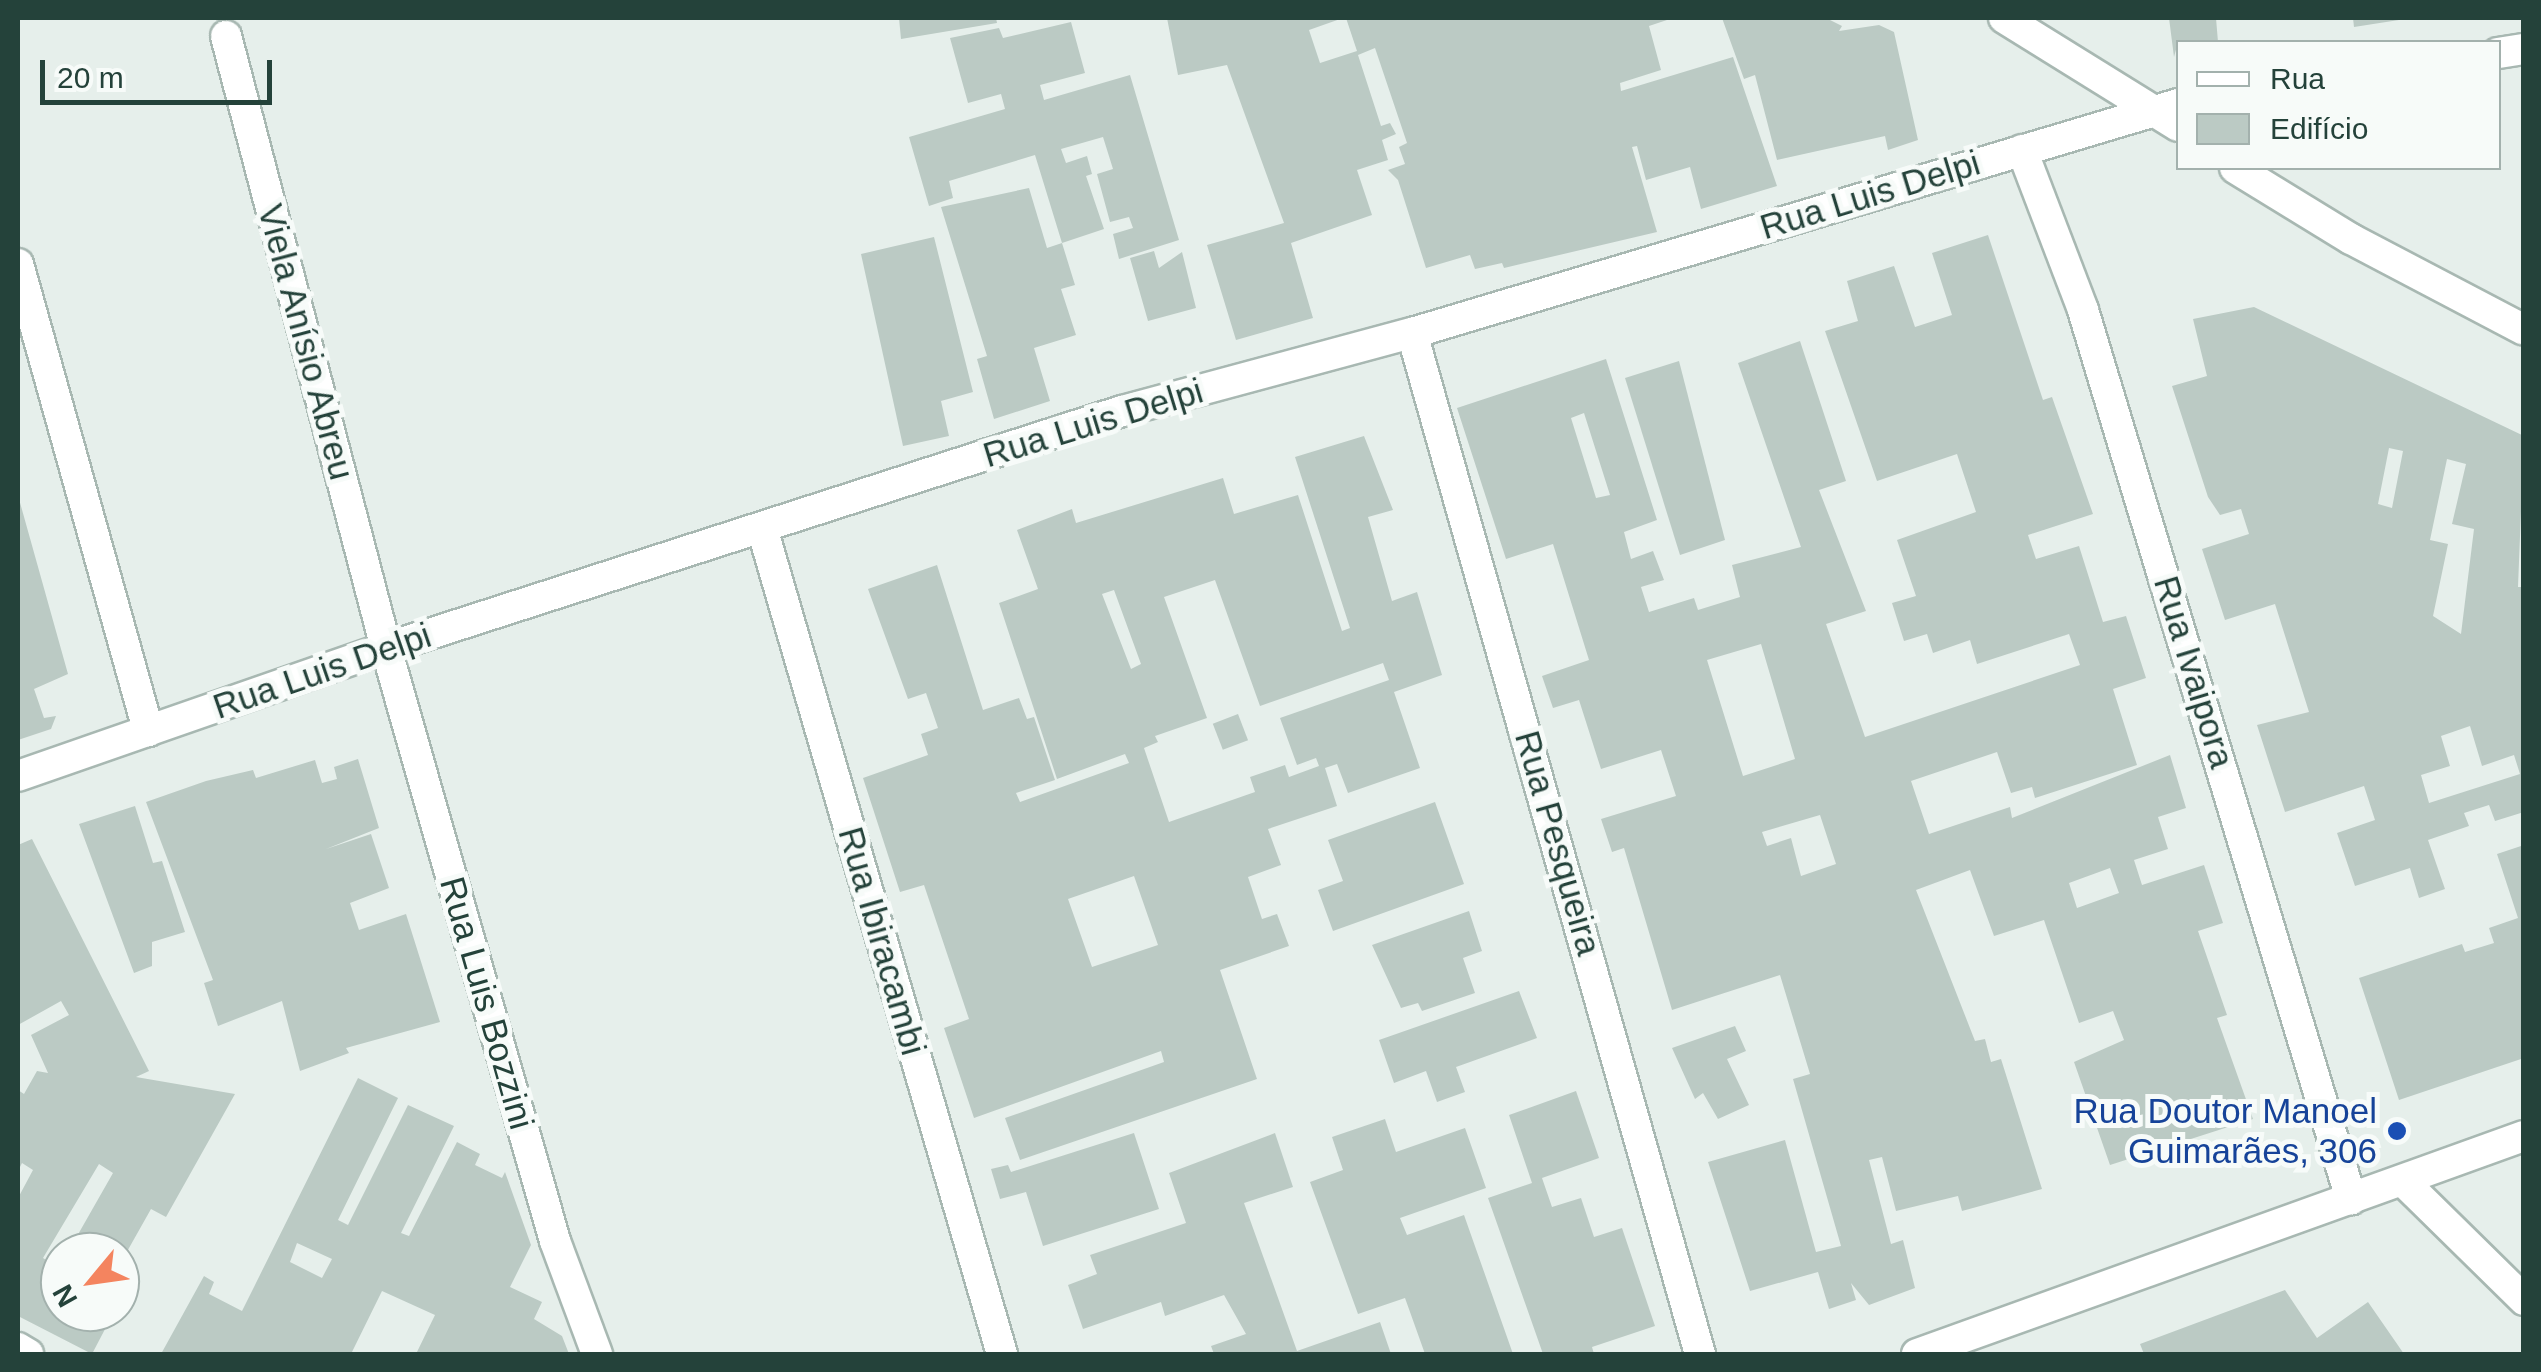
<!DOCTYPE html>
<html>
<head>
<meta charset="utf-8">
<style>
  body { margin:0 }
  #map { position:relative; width:2541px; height:1372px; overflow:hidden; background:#e6efeb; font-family:Helvetica,sans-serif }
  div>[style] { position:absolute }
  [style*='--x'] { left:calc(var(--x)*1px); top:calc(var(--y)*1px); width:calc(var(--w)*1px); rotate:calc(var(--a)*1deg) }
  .building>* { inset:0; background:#bbcac4; transform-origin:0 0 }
  .roads { filter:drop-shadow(2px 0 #a8b8b2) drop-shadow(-2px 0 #a8b8b2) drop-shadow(0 2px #a8b8b2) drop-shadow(0 -2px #a8b8b2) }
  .street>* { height:30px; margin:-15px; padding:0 15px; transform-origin:15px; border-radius:15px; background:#fff }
  .dots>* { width:28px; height:28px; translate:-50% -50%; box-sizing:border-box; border:5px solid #f7fbf9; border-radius:50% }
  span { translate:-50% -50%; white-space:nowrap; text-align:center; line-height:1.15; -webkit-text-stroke:10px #f7fbf9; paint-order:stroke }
  .street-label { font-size:35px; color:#24423a }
  .transit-label { font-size:35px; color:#164399 }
  .right { translate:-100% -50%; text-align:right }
  .frame { position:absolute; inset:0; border:20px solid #24423a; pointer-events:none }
  .legend { position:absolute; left:2176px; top:40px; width:325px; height:130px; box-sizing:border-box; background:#f7fbf9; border:2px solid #a3b1ad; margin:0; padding:12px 18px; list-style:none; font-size:30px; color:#24423a }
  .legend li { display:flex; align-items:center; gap:20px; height:50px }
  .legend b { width:50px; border:2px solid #a3b1ad }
  .north { position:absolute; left:40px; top:1232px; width:100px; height:100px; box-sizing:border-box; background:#f7fbf9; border:2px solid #a3b1ad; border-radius:50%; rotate:241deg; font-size:28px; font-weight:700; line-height:40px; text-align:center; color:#24423a }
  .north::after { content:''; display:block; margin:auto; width:35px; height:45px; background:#f4845f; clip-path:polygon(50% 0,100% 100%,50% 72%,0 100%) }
  .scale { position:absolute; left:40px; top:60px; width:232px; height:45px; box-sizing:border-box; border:5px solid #24423a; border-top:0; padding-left:12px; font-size:30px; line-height:35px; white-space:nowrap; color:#24423a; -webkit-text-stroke:8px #f7fbf9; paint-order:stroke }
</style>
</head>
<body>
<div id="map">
  <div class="building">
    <i style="clip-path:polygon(899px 18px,996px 18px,997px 23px,901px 39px)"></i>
    <i style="clip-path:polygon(1167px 18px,1343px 18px,1309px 30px,1320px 63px,1357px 51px,1346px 18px,1673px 18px,1649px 26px,1661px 70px,1620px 83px,1621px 91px,1733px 57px,1777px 186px,1701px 209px,1690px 167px,1646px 180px,1637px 146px,1632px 147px,1657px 232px,1504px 268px,1502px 263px,1475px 269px,1470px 255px,1426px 268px,1398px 180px,1388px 170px,1405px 164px,1399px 147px,1407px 143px,1375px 48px,1358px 55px,1381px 126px,1390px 123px,1396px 134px,1382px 140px,1388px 160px,1357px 170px,1372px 215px,1291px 243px,1313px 318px,1236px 340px,1207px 245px,1284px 223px,1227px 65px,1178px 75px)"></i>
    <i style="clip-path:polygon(1722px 18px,1826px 18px,1842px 26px,1839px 31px,1879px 25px,1894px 32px,1918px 140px,1888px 150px,1885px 136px,1777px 160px,1755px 75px,1744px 79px)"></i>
    <i style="clip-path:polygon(2169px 18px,2216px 18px,2218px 42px,2178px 42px,2174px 57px)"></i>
    <i style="clip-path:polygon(2353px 18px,2398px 18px,2399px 20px,2354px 27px)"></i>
    <i style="clip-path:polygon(1071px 22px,1085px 73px,1040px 85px,1044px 100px,1130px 75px,1179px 240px,1119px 259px,1113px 234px,1133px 228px,1129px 217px,1110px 222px,1097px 174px,1113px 169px,1103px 137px,1061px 149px,1066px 163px,1087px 156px,1092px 174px,1086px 176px,1104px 229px,1062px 243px,1035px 155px,949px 181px,953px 198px,929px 206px,909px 137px,1005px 109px,1001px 94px,968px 103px,950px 38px,999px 28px,1003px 38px)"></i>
    <i style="clip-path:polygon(1029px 188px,1047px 248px,1062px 243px,1075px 285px,1061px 289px,1076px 335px,1034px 348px,1050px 401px,994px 419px,977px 359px,987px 356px,941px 207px)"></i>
    <i style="clip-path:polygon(evenodd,1988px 235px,2043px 400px,2052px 397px,2093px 514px,2028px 535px,2036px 559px,2079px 546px,2103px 622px,2126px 616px,2146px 678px,2113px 689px,2137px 765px,2035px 798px,2032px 787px,2011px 793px,1997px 752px,1911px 781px,1929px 834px,2010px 807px,2012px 818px,2170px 755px,2186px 808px,2158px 817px,2168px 849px,2134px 860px,2142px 885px,2204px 865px,2223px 923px,2198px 931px,2227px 1015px,2217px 1018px,2253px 1119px,2110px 1165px,2074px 1062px,2124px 1040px,2113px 1011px,2079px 1023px,2044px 920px,1994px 936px,1970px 870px,1916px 890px,1975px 1041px,1985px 1039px,1991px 1062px,2001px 1059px,2042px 1189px,1962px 1211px,1958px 1196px,1896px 1211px,1882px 1157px,1869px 1160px,1891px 1244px,1903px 1240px,1915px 1288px,1869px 1305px,1851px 1283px,1856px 1300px,1829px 1309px,1818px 1272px,1750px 1291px,1708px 1162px,1785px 1140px,1816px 1252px,1841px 1246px,1793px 1079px,1810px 1074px,1780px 975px,1672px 1010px,1624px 848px,1612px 852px,1601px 819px,1676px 796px,1661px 750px,1601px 769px,1579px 700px,1553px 708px,1542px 676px,1589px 660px,1553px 544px,1506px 559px,1457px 408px,1606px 359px,1657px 520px,1624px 532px,1631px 559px,1653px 551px,1664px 580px,1641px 587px,1649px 612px,1694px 598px,1698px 610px,1740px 597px,1732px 565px,1801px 547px,1738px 363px,1800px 341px,1846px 481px,1819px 490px,1866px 611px,1826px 624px,1865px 737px,2080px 665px,2069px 634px,1977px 664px,1970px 640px,1933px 653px,1927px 634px,1904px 641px,1892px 603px,1916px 596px,1897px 540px,1976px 512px,1957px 454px,1877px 481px,1825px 331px,1858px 321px,1847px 281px,1894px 266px,1915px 327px,1952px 315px,1932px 253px,1988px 235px,1584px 413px,1610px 495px,1596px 498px,1571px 418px,1584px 413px,1988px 235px,1761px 644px,1795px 759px,1743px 776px,1707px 660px,1761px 644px,1988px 235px,1820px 815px,1836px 864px,1801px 876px,1791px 838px,1767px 846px,1762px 832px,1820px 815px,1988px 235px,2110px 868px,2119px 893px,2077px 908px,2069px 883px,2110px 868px)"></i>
    <i style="clip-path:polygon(934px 237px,973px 392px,941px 401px,949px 436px,903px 446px,861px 254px)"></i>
    <i style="clip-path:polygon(1154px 251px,1159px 268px,1182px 252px,1196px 308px,1148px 321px,1130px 258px)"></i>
    <i style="clip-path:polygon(evenodd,2254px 307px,2524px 436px,2518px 587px,2524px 587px,2524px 812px,2495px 821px,2489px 805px,2464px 813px,2469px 826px,2428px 840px,2445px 889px,2419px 898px,2410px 868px,2355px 886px,2337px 833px,2375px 820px,2364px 786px,2285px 812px,2257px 725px,2309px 712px,2275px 604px,2225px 620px,2202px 549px,2249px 534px,2241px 509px,2220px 515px,2208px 497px,2172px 386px,2207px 376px,2193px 319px,2254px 307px,2389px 448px,2403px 451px,2392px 508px,2378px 504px,2389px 448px,2254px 307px,2447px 459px,2466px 464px,2452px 524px,2474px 529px,2461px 634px,2433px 616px,2448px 544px,2430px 540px,2447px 459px,2254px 307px,2470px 726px,2482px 766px,2514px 755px,2520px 774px,2429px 803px,2421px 775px,2450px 766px,2441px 736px,2470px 726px)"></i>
    <i style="clip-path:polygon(1679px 361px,1725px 540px,1680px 555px,1625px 378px)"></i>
    <i style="clip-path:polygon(evenodd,1364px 436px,1393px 510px,1368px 517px,1392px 601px,1417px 592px,1442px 675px,1394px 692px,1420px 768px,1348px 793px,1337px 764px,1325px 768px,1337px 806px,1268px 829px,1281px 865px,1248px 877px,1262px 919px,1277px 914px,1289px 946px,1220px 970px,1257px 1079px,1020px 1160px,1005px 1118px,1164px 1062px,1161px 1051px,974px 1118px,944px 1028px,969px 1019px,924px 885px,900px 892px,863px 778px,928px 755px,921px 734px,938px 728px,926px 693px,908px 699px,868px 589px,937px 565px,983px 710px,1019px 698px,1027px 719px,1034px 717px,1055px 780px,1016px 793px,1020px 802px,1129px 763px,1125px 754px,1057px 779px,999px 603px,1038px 589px,1017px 530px,1072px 509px,1076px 523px,1223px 478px,1234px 514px,1298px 495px,1342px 631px,1350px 628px,1295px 457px,1364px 436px,1215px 580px,1260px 706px,1383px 663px,1389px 680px,1280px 718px,1297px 765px,1316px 758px,1319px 766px,1289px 777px,1285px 765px,1250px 777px,1255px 792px,1169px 822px,1144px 748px,1158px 742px,1155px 736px,1207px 718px,1164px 597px,1215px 580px,1364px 436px,1114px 590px,1141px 664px,1131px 669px,1102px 594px,1114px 590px,1364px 436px,1134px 876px,1158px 945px,1092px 967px,1068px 899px,1134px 876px)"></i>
    <i style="clip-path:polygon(19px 499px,68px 674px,34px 689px,44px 718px,56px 716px,51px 729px,18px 740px)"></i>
    <i style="left:1238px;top:714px;width:28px;height:27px;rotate:69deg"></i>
    <i style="clip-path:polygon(358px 759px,379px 828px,326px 849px,371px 834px,389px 888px,350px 903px,359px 930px,406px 914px,440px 1022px,346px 1048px,349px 1053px,300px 1071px,282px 1001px,218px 1026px,204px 983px,213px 980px,146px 802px,206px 781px,253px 770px,256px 778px,315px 760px,322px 783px,337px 779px,334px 767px)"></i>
    <i style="clip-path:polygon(1435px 802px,1464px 884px,1333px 931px,1318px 890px,1343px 881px,1328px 840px)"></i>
    <i style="clip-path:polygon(135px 806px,153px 863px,162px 861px,185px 932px,152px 942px,152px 966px,134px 973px,79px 824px)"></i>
    <i style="clip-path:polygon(32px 839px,149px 1071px,136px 1077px,235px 1094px,166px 1217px,151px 1209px,120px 1264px,120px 1252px,68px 1252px,113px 1173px,99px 1164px,43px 1258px,60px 1269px,60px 1312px,114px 1312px,92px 1354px,18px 1316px,18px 1198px,33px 1170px,22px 1163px,18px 1171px,18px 1090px,24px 1094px,37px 1071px,48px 1073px,31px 1035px,69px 1015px,61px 1001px,18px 1025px,18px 845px)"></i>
    <i style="clip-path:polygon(2524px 845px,2524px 1058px,2399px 1100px,2359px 978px,2462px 944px,2465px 952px,2494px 943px,2489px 928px,2518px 918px,2497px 854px)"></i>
    <i style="clip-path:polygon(1469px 911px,1482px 951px,1463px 958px,1475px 993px,1422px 1011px,1418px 1003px,1401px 1008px,1372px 945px)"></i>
    <i style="clip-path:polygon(1519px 991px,1537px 1038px,1456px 1067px,1465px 1092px,1437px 1102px,1426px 1071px,1394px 1083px,1379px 1040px)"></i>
    <i style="clip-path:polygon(1735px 1026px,1746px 1051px,1727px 1059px,1749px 1105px,1718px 1119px,1703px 1093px,1695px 1099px,1672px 1048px)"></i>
    <i style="clip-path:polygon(evenodd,358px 1078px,398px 1098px,338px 1220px,348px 1225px,408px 1105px,454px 1126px,401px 1233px,409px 1236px,457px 1142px,480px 1154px,475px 1165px,502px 1178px,505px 1172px,531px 1245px,510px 1287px,542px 1302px,534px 1319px,562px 1336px,569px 1354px,416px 1354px,435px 1315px,382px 1291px,351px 1354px,161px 1354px,204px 1276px,214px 1282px,209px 1294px,242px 1311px,358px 1078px,297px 1243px,332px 1259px,322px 1278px,290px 1262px,297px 1243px)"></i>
    <i style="clip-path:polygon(1576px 1091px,1599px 1158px,1542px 1178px,1552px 1207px,1581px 1198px,1594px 1237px,1622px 1228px,1655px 1326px,1592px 1347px,1594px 1354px,1543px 1354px,1488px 1198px,1532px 1183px,1509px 1115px)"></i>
    <i style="clip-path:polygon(1385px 1119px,1396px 1152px,1465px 1128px,1486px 1188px,1400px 1218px,1407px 1235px,1464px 1215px,1513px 1354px,1425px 1354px,1405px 1298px,1358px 1314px,1310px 1182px,1343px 1170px,1332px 1137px)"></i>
    <i style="clip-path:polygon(1134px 1133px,1159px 1209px,1043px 1246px,1026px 1192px,1000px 1199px,991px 1169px,1008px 1165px,1011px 1172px)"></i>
    <i style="clip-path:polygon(1275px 1133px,1293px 1187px,1244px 1203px,1297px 1351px,1380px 1322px,1391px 1354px,1214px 1354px,1211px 1346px,1246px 1334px,1224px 1295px,1165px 1316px,1161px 1302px,1083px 1329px,1068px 1285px,1097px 1274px,1090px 1255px,1186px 1223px,1169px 1173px)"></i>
    <i style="clip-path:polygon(2285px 1290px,2317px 1338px,2368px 1302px,2404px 1354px,2144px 1354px,2140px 1344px)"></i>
  </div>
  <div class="roads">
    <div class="street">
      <i style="--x:2004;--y:18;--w:205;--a:31.8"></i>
      <i style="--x:226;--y:36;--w:633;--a:75.35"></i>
      <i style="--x:386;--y:648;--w:617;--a:74.09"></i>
      <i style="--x:555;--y:1241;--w:121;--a:69.6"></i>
      <i style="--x:2498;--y:53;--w:26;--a:-9"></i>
      <i style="--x:2022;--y:150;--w:171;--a:69.1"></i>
      <i style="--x:2083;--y:310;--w:929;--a:73.22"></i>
      <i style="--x:2235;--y:168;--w:136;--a:31.5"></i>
      <i style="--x:2351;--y:239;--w:195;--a:27.7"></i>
      <i style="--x:18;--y:264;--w:485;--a:74.4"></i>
      <i style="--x:1412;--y:333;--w:1061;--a:74.25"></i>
      <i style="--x:762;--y:528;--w:860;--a:73.8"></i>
      <i style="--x:18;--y:776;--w:390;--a:-19.2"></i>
      <i style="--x:386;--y:648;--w:773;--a:-17.85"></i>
      <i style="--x:1122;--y:411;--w:300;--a:-15.1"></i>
      <i style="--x:1412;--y:333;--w:799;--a:-16.64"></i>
      <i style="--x:2403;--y:1181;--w:170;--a:44.5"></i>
      <i style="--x:18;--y:1348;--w:12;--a:31"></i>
      <i style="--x:1917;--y:1354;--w:645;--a:-19.76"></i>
    </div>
  </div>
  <div class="dots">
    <i style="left:2397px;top:1131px;background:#1a4fb4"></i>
  </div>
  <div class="street-label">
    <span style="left:1870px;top:195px;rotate:-17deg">Rua Luis Delpi</span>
    <span style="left:306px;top:342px;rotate:75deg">Viela Anísio Abreu</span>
    <span style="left:1093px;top:423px;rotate:-17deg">Rua Luis Delpi</span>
    <span style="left:322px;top:671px;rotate:-19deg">Rua Luis Delpi</span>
    <span style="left:2194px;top:672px;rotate:73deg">Rua Ivaipora</span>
    <span style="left:1558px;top:843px;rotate:74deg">Rua Pesqueira</span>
    <span style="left:882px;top:941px;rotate:74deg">Rua Ibiracambi</span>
    <span style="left:487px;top:1003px;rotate:74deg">Rua Luis Bozzini</span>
  </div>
  <div class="transit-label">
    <span class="right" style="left:2377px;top:1131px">Rua Doutor Manoel<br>Guimarães, 306</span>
  </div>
  <div class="frame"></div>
  <ul class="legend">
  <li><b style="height:12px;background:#fff"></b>Rua</li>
  <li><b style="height:28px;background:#bbcac4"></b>Edifício</li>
  </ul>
  <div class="north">N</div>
  <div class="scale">20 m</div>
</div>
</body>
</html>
